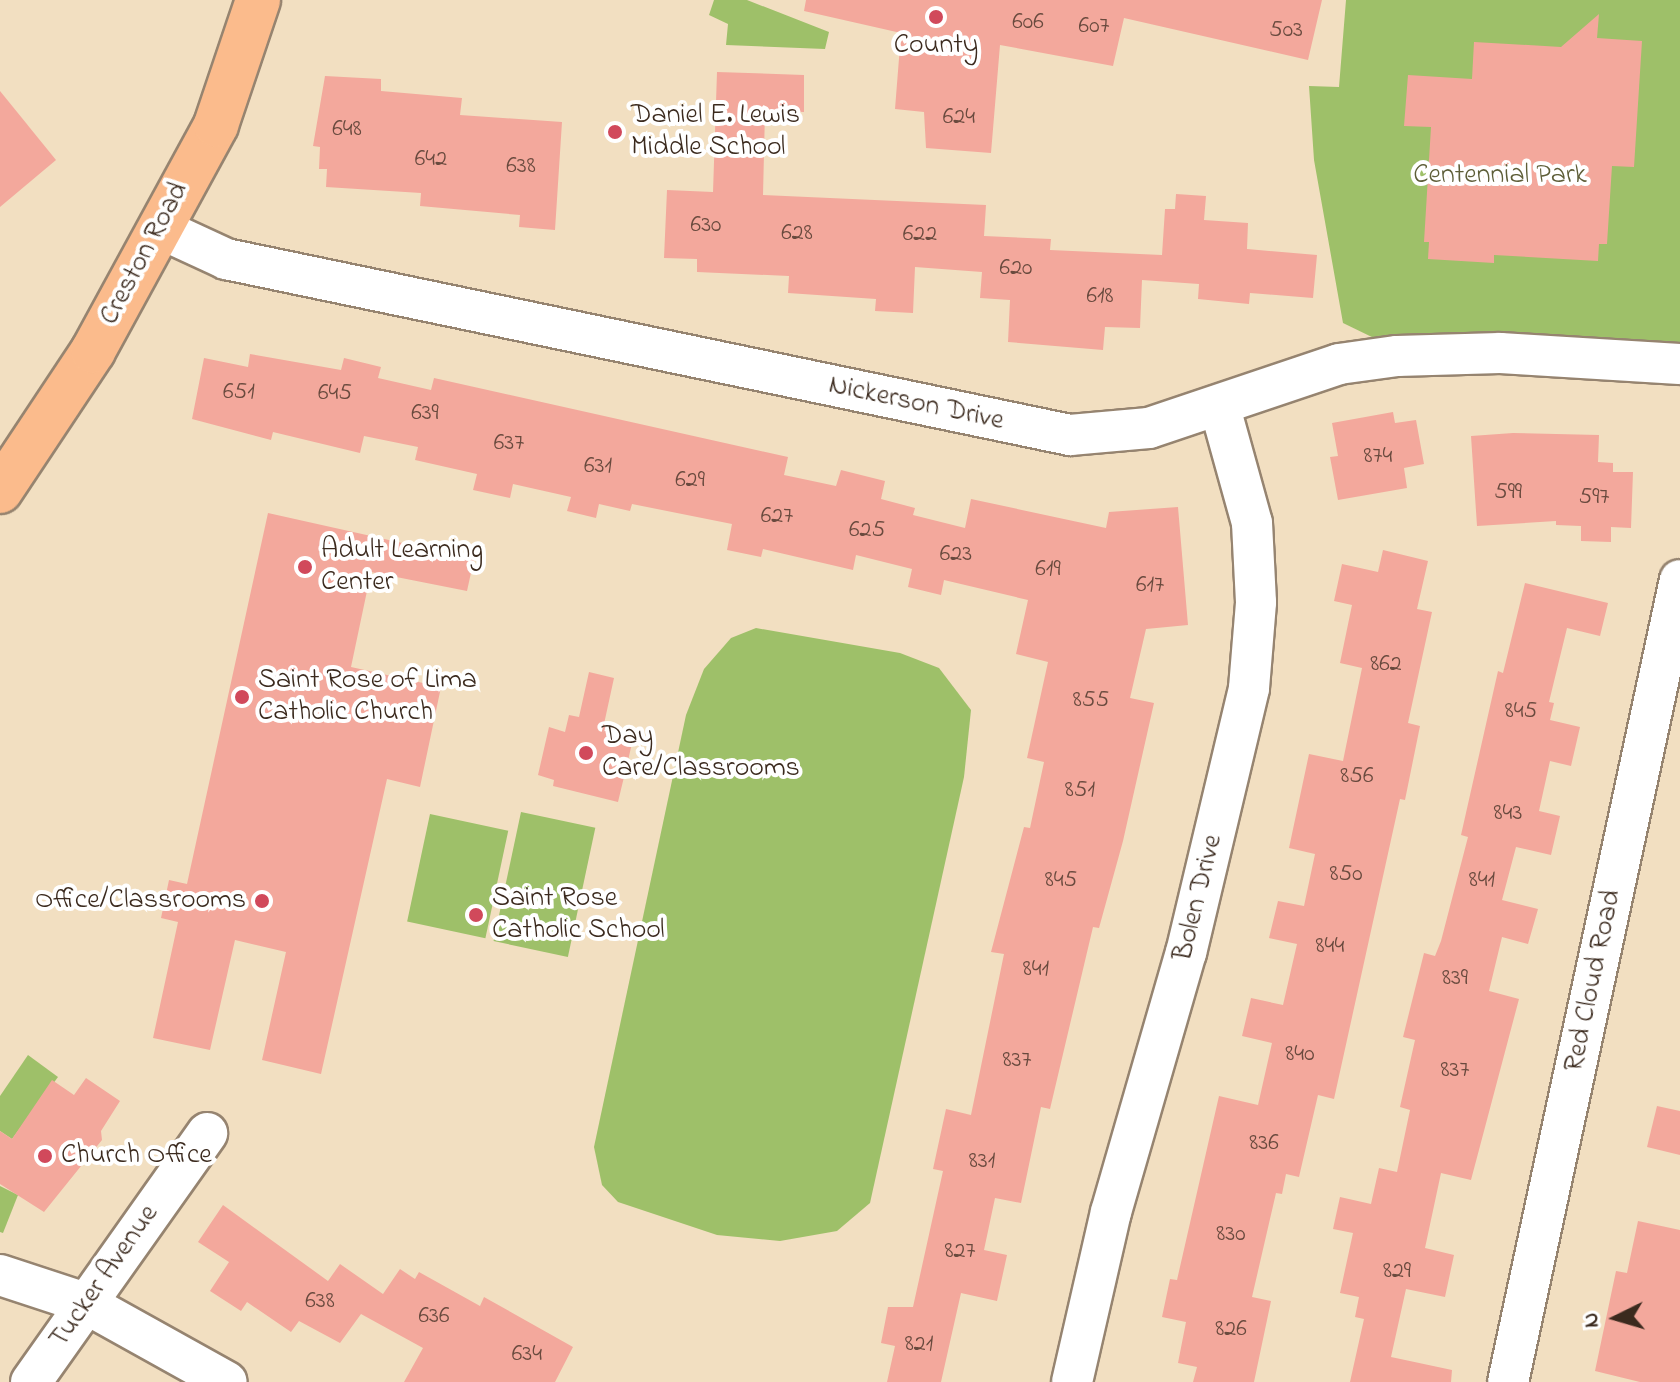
<!DOCTYPE html>
<html>
<head>
<meta charset="utf-8">
<style>
  body { margin:0 }
  #map { position:relative; width:1680px; height:1382px; overflow:hidden; background:#f2dfc1; font-family:"Indie Flower",sans-serif }
  div>[style] { position:absolute }
  [style*='--x'] { left:calc(var(--x)*1px); top:calc(var(--y)*1px); width:calc(var(--w)*1px); rotate:calc(var(--a)*1deg) }
  .green>* { inset:0; background:#9ec069; transform-origin:0 0 }
  .building>* { inset:0; background:#f3a89c }
  .roads { filter:drop-shadow(2px 0 #968470) drop-shadow(-2px 0 #968470) drop-shadow(0 2px #968470) drop-shadow(0 -2px #968470) }
  .minor>* { height:40px; margin:-20px; padding:0 20px; transform-origin:20px; border-radius:20px; background:#fff }
  .major>* { height:44px; margin:-22px; padding:0 22px; transform-origin:22px; border-radius:22px; background:#fbbb8c }
  .dots>* { width:22px; height:22px; translate:-50% -50%; box-sizing:border-box; border:4px solid #fff; border-radius:50% }
  span { translate:-50% -50%; white-space:nowrap; text-align:center; line-height:1.15; -webkit-text-stroke:8px #fff; paint-order:stroke }
  .number-label { font-size:24px; color:#694a3e }
  .number-label span { -webkit-text-stroke-width:0 }
  .poi-label { font-size:28px; color:#3b2a1e }
  .left { translate:0 -50%; text-align:left }
  .right { translate:-100% -50%; text-align:right }
  .park-label { font-size:28px; color:#5e5e38 }
  .street-label { font-size:28px; color:#3b2a1e }
  .north { position:absolute; left:1576px; top:1278px; width:80px; height:80px; -webkit-text-stroke:6px #fff; paint-order:stroke; rotate:265deg; font-size:22px; font-weight:700; line-height:32px; text-align:center; color:#3b2a1e }
  .north::after { content:''; display:block; margin:auto; width:28px; height:36px; background:#3b2a1e; clip-path:polygon(50% 0,100% 100%,50% 72%,0 100%) }
</style>
</head>
<body>
<div id="map">
  <div class="green">
    <i style="clip-path:polygon(714px 0,747px 0,829px 32px,825px 49px,726px 45px,728px 24px,709px 15px)"></i>
    <i style="clip-path:polygon(1346px 0,1680px 0,1680px 364px,1409px 355px,1343px 323px,1314px 160px,1309px 86px,1339px 87px)"></i>
    <i style="clip-path:polygon(756px 628px,900px 653px,939px 668px,971px 710px,964px 777px,870px 1203px,837px 1231px,780px 1241px,717px 1235px,618px 1202px,602px 1185px,594px 1147px,686px 715px,704px 669px,731px 638px)"></i>
    <i style="left:521px;top:812px;width:76px;height:132px;rotate:12deg"></i>
    <i style="left:430px;top:814px;width:80px;height:110px;rotate:12deg"></i>
    <i style="clip-path:polygon(28px 1055px,58px 1077px,12px 1139px,0 1131px,0 1096px)"></i>
    <i style="clip-path:polygon(0 1186px,18px 1195px,3px 1233px,0 1232px)"></i>
  </div>
  <div class="building">
    <i style="clip-path:polygon(806px 0,1322px 0,1308px 60px,1124px 18px,1113px 66px,1000px 45px,991px 153px,926px 148px,924px 112px,895px 109px,901px 33px,804px 11px)"></i>
    <i style="clip-path:polygon(1599px 14px,1597px 38px,1642px 41px,1634px 167px,1612px 166px,1607px 244px,1599px 244px,1598px 261px,1494px 255px,1494px 263px,1428px 259px,1429px 242px,1424px 242px,1431px 127px,1404px 126px,1408px 75px,1472px 79px,1474px 42px,1561px 47px)"></i>
    <i style="clip-path:polygon(717px 72px,804px 75px,804px 112px,765px 111px,763px 195px,986px 205px,984px 236px,1051px 239px,1050px 250px,1162px 255px,1165px 209px,1175px 209px,1176px 194px,1206px 196px,1204px 220px,1248px 223px,1247px 249px,1317px 255px,1313px 298px,1250px 293px,1249px 304px,1198px 299px,1199px 284px,1142px 280px,1140px 328px,1105px 327px,1103px 350px,1008px 342px,1010px 300px,980px 298px,982px 272px,915px 267px,913px 313px,875px 311px,876px 299px,788px 293px,789px 276px,697px 272px,697px 259px,664px 258px,667px 190px,713px 192px)"></i>
    <i style="clip-path:polygon(325px 76px,381px 79px,381px 91px,462px 98px,460px 115px,562px 122px,555px 230px,519px 227px,520px 215px,420px 206px,421px 193px,326px 187px,327px 169px,319px 169px,320px 147px,313px 146px)"></i>
    <i style="clip-path:polygon(0 91px,56px 160px,0 207px)"></i>
    <i style="clip-path:polygon(250px 354px,341px 370px,344px 358px,381px 367px,378px 378px,431px 390px,434px 378px,788px 457px,784px 475px,836px 486px,841px 470px,885px 481px,881px 499px,915px 508px,913px 515px,965px 528px,971px 499px,1106px 528px,1109px 512px,1178px 507px,1188px 625px,1146px 629px,1130px 698px,1154px 703px,1123px 841px,1099px 928px,1093px 927px,1050px 1109px,1041px 1107px,1021px 1203px,995px 1198px,984px 1250px,1007px 1255px,997px 1301px,961px 1293px,941px 1382px,887px 1382px,895px 1346px,881px 1343px,888px 1307px,913px 1307px,943px 1171px,933px 1169px,946px 1109px,971px 1115px,1004px 954px,991px 952px,1024px 827px,1030px 828px,1044px 762px,1027px 758px,1048px 662px,1016px 654px,1028px 600px,944px 580px,941px 595px,908px 587px,912px 569px,856px 555px,853px 570px,763px 549px,761px 557px,727px 550px,732px 524px,632px 504px,630px 511px,599px 504px,596px 518px,567px 511px,571px 497px,513px 484px,510px 498px,473px 490px,477px 474px,415px 460px,418px 447px,364px 436px,360px 453px,273px 432px,271px 440px,192px 419px,204px 358px,248px 367px)"></i>
    <i style="clip-path:polygon(1393px 412px,1395px 423px,1416px 420px,1424px 464px,1404px 468px,1407px 488px,1338px 500px,1330px 457px,1338px 456px,1332px 423px)"></i>
    <i style="clip-path:polygon(1513px 433px,1599px 435px,1598px 462px,1613px 463px,1613px 472px,1633px 472px,1631px 528px,1611px 527px,1611px 542px,1581px 541px,1581px 526px,1556px 525px,1556px 521px,1477px 526px,1471px 436px)"></i>
    <i style="clip-path:polygon(268px 513px,474px 559px,467px 591px,371px 572px,351px 667px,441px 687px,420px 787px,387px 779px,321px 1074px,262px 1060px,286px 952px,235px 940px,210px 1050px,153px 1038px,178px 922px,161px 918px,169px 880px,187px 884px)"></i>
    <i style="clip-path:polygon(1383px 550px,1428px 561px,1417px 609px,1432px 612px,1408px 723px,1420px 726px,1405px 800px,1400px 799px,1334px 1099px,1318px 1095px,1299px 1177px,1286px 1174px,1282px 1194px,1276px 1193px,1252px 1297px,1271px 1301px,1254px 1382px,1193px 1382px,1197px 1367px,1178px 1363px,1186px 1322px,1162px 1317px,1170px 1279px,1177px 1280px,1219px 1096px,1258px 1105px,1272px 1043px,1242px 1036px,1251px 998px,1283px 1005px,1297px 944px,1269px 938px,1278px 901px,1304px 906px,1315px 854px,1289px 848px,1309px 754px,1343px 761px,1362px 668px,1340px 663px,1352px 605px,1334px 601px,1342px 564px,1378px 572px)"></i>
    <i style="clip-path:polygon(1525px 583px,1608px 603px,1600px 636px,1567px 628px,1549px 702px,1554px 703px,1550px 720px,1580px 727px,1571px 766px,1550px 761px,1539px 811px,1560px 816px,1551px 855px,1516px 847px,1502px 900px,1538px 909px,1528px 944px,1502px 937px,1489px 991px,1519px 999px,1471px 1180px,1441px 1173px,1425px 1248px,1454px 1255px,1445px 1297px,1406px 1289px,1391px 1357px,1452px 1370px,1451px 1382px,1350px 1382px,1364px 1319px,1355px 1317px,1359px 1297px,1340px 1293px,1353px 1233px,1333px 1229px,1340px 1197px,1371px 1204px,1379px 1168px,1397px 1172px,1410px 1110px,1400px 1107px,1415px 1040px,1403px 1037px,1424px 953px,1435px 956px,1441px 941px,1468px 837px,1461px 835px,1498px 671px,1503px 673px)"></i>
    <i style="clip-path:polygon(589px 672px,614px 678px,604px 724px,635px 731px,618px 802px,553px 786px,554px 780px,538px 775px,549px 727px,565px 732px,569px 715px,579px 717px)"></i>
    <i style="clip-path:polygon(86px 1078px,120px 1101px,101px 1131px,102px 1140px,44px 1212px,0 1184px,0 1131px,12px 1139px,52px 1080px,74px 1095px)"></i>
    <i style="clip-path:polygon(1657px 1106px,1680px 1111px,1680px 1155px,1647px 1147px)"></i>
    <i style="clip-path:polygon(223px 1205px,328px 1281px,340px 1264px,383px 1294px,400px 1269px,415px 1279px,419px 1272px,480px 1306px,484px 1297px,573px 1347px,555px 1382px,404px 1382px,423px 1348px,361px 1314px,340px 1343px,299px 1321px,291px 1332px,247px 1302px,241px 1311px,210px 1291px,229px 1262px,198px 1242px)"></i>
    <i style="clip-path:polygon(1638px 1221px,1680px 1230px,1680px 1382px,1640px 1382px,1595px 1371px,1616px 1271px,1627px 1273px)"></i>
  </div>
  <div class="roads">
    <div class="minor">
      <i style="--x:159;--y:228;--w:74;--a:24.8"></i>
      <i style="--x:226;--y:259;--w:862;--a:11.78"></i>
      <i style="--x:1070;--y:435;--w:79;--a:-5.1"></i>
      <i style="--x:1149;--y:428;--w:200;--a:-18.6"></i>
      <i style="--x:1339;--y:364;--w:59;--a:-7.9"></i>
      <i style="--x:1397;--y:356;--w:103;--a:-1.7"></i>
      <i style="--x:1500;--y:353;--w:180;--a:3.5"></i>
      <i style="--x:0;--y:1275;--w:89;--a:18.2"></i>
      <i style="--x:85;--y:1303;--w:162;--a:29.1"></i>
      <i style="--x:31;--y:1382;--w:305;--a:-54.7"></i>
      <i style="--x:1072;--y:1382;--w:174;--a:-77.1"></i>
      <i style="--x:1111;--y:1212;--w:270;--a:-73.9"></i>
      <i style="--x:1186;--y:953;--w:272;--a:-76.6"></i>
      <i style="--x:1249;--y:688;--w:86;--a:-85.3"></i>
      <i style="--x:1256;--y:602;--w:79;--a:-92.9"></i>
      <i style="--x:1252;--y:523;--w:119;--a:-105.5"></i>
      <i style="--x:1508;--y:1382;--w:820;--a:-77.9"></i>
    </div>
    <div class="major">
      <i style="--x:0;--y:491;--w:168;--a:-56.4"></i>
      <i style="--x:93;--y:351;--w:257;--a:-61.4"></i>
      <i style="--x:216;--y:125;--w:132;--a:-71.4"></i>
    </div>
  </div>
  <div class="dots">
    <i style="left:936px;top:17px;background:#d1495b"></i>
    <i style="left:615px;top:132px;background:#d1495b"></i>
    <i style="left:305px;top:567px;background:#d1495b"></i>
    <i style="left:242px;top:697px;background:#d1495b"></i>
    <i style="left:586px;top:753px;background:#d1495b"></i>
    <i style="left:262px;top:901px;background:#d1495b"></i>
    <i style="left:476px;top:915px;background:#d1495b"></i>
    <i style="left:45px;top:1156px;background:#d1495b"></i>
  </div>
  <div class="number-label">
    <span style="left:1028px;top:23px">606</span>
    <span style="left:1094px;top:27px">607</span>
    <span style="left:1286px;top:31px">503</span>
    <span style="left:959px;top:118px">624</span>
    <span style="left:347px;top:130px">648</span>
    <span style="left:431px;top:160px">642</span>
    <span style="left:521px;top:167px">638</span>
    <span style="left:706px;top:226px">630</span>
    <span style="left:797px;top:234px">628</span>
    <span style="left:920px;top:235px">622</span>
    <span style="left:1016px;top:269px">620</span>
    <span style="left:1100px;top:297px">618</span>
    <span style="left:239px;top:393px">651</span>
    <span style="left:335px;top:394px">645</span>
    <span style="left:425px;top:414px">639</span>
    <span style="left:509px;top:444px">637</span>
    <span style="left:1378px;top:457px">874</span>
    <span style="left:598px;top:467px">631</span>
    <span style="left:690px;top:481px">629</span>
    <span style="left:1508px;top:493px">599</span>
    <span style="left:1594px;top:498px">597</span>
    <span style="left:777px;top:517px">627</span>
    <span style="left:867px;top:531px">625</span>
    <span style="left:956px;top:555px">623</span>
    <span style="left:1048px;top:570px">619</span>
    <span style="left:1150px;top:586px">617</span>
    <span style="left:1386px;top:665px">862</span>
    <span style="left:1091px;top:701px">855</span>
    <span style="left:1521px;top:712px">845</span>
    <span style="left:1357px;top:777px">856</span>
    <span style="left:1080px;top:791px">851</span>
    <span style="left:1508px;top:814px">843</span>
    <span style="left:1346px;top:875px">850</span>
    <span style="left:1061px;top:881px">845</span>
    <span style="left:1482px;top:881px">841</span>
    <span style="left:1330px;top:947px">844</span>
    <span style="left:1036px;top:970px">841</span>
    <span style="left:1455px;top:979px">839</span>
    <span style="left:1300px;top:1055px">840</span>
    <span style="left:1017px;top:1061px">837</span>
    <span style="left:1455px;top:1071px">837</span>
    <span style="left:1264px;top:1144px">836</span>
    <span style="left:982px;top:1162px">831</span>
    <span style="left:1231px;top:1235px">830</span>
    <span style="left:960px;top:1252px">827</span>
    <span style="left:1397px;top:1272px">829</span>
    <span style="left:320px;top:1302px">638</span>
    <span style="left:434px;top:1317px">636</span>
    <span style="left:1231px;top:1330px">826</span>
    <span style="left:919px;top:1345px">821</span>
    <span style="left:527px;top:1355px">634</span>
  </div>
  <div class="poi-label">
    <span style="left:936px;top:46px">County</span>
    <span class="left" style="left:631px;top:132px">Daniel E. Lewis<br>Middle School</span>
    <span class="left" style="left:321px;top:567px">Adult Learning<br>Center</span>
    <span class="left" style="left:258px;top:697px">Saint Rose of Lima<br>Catholic Church</span>
    <span class="left" style="left:602px;top:753px">Day<br>Care/Classrooms</span>
    <span class="left" style="left:492px;top:915px">Saint Rose<br>Catholic School</span>
    <span class="right" style="left:246px;top:901px">Office/Classrooms</span>
    <span class="left" style="left:61px;top:1156px">Church Office</span>
  </div>
  <div class="park-label">
    <span style="left:1500px;top:176px">Centennial Park</span>
  </div>
  <div class="street-label">
    <span style="left:145px;top:254px;rotate:-62deg">Creston Road</span>
    <span style="left:916px;top:404px;rotate:12deg">Nickerson Drive</span>
    <span style="left:1199px;top:898px;rotate:-76deg">Bolen Drive</span>
    <span style="left:1594px;top:981px;rotate:-78deg">Red Cloud Road</span>
    <span style="left:105px;top:1277px;rotate:-55deg">Tucker Avenue</span>
  </div>
  <div class="north">N</div>
</div>
</body>
</html>
